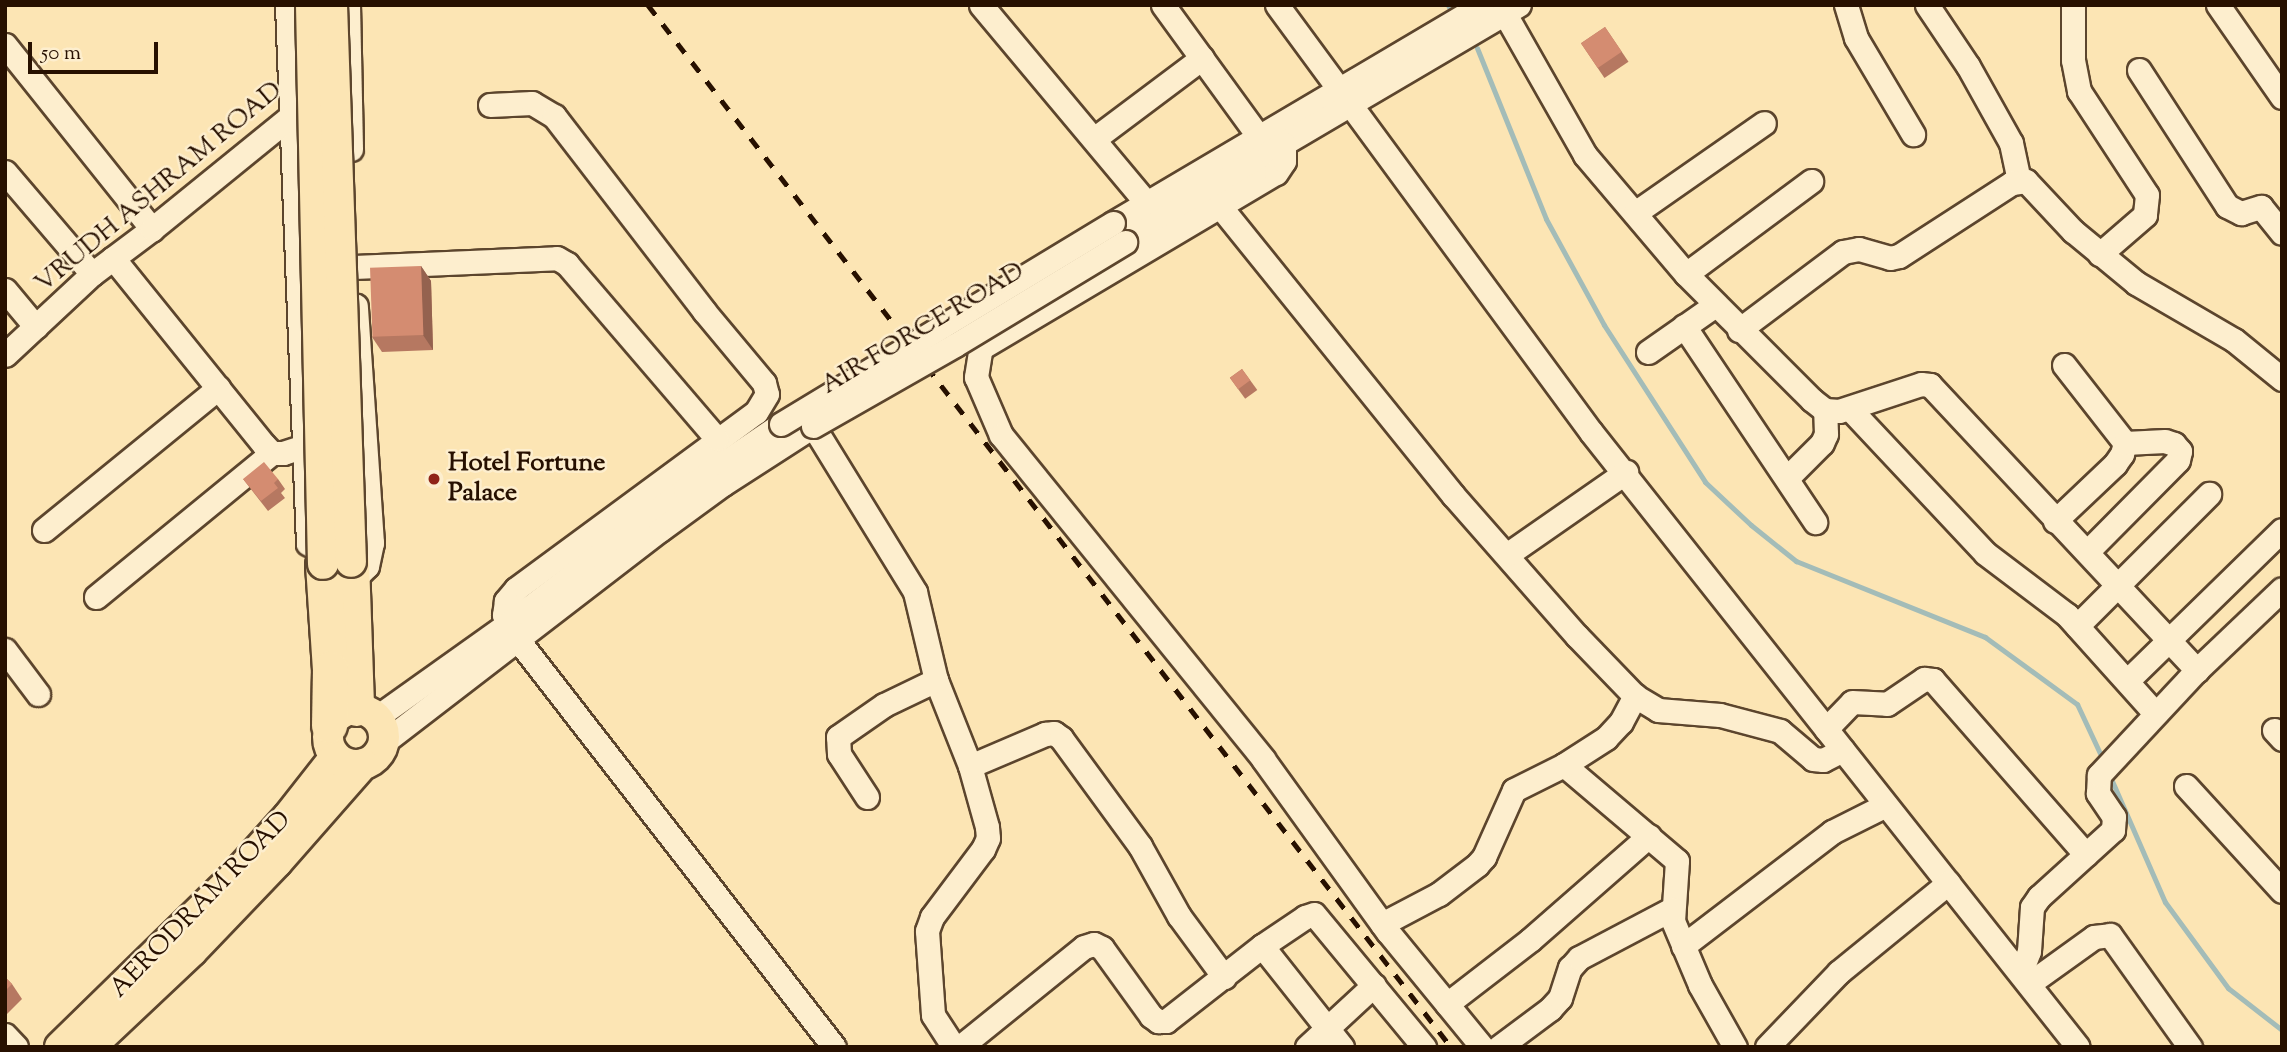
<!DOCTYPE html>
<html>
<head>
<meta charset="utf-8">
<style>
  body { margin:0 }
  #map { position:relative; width:2287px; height:1052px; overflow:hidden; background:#fce5b4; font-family:"Sorts Mill Goudy",serif }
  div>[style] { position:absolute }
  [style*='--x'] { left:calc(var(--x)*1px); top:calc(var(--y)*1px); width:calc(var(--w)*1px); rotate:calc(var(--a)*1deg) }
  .stream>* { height:5px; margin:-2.5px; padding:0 2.5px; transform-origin:2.5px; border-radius:2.5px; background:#a3bcb8 }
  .roads { filter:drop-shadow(2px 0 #5c452d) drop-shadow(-2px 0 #5c452d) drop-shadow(0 2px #5c452d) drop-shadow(0 -2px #5c452d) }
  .minor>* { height:23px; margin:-11.5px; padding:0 11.5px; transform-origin:11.5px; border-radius:11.5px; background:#fdeece }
  .major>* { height:30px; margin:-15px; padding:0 15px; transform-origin:15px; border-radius:15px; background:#fce5b4 }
  .major>.ring { margin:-15px; padding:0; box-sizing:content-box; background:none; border:30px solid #fce5b4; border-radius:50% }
  .highway>* { height:35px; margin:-17.5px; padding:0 17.5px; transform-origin:17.5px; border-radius:17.5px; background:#fce5b4 }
  .rail>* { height:5px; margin-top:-2.5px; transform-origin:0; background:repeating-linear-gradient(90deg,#271000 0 12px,transparent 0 24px) }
  .bridges { filter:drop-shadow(2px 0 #5c452d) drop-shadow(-2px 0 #5c452d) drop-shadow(0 2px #5c452d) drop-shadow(0 -2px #5c452d) }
  .minor-bridge>* { height:23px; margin:-11.5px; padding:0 11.5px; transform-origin:11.5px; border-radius:11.5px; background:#fdeece }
  .major-bridge>* { height:30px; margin:-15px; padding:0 15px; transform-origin:15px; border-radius:15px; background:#fce5b4 }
  .wall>* { inset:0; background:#b67861; transform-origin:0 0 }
  .shaded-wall>* { inset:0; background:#94624f }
  .building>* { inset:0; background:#d48c71; transform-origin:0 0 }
  .dots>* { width:19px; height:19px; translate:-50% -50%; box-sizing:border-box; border:4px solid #fdeece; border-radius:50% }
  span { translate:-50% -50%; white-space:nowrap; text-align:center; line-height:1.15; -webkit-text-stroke:5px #fdeece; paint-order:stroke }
  .street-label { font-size:26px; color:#271000 }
  .poi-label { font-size:26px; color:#271000; font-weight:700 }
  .left { translate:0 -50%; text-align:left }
  .frame { position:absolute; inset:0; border:7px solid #271000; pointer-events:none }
  .scale { position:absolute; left:28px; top:42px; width:130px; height:32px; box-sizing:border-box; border:4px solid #271000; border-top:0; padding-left:9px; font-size:21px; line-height:24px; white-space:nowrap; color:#271000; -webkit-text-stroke:5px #fdeece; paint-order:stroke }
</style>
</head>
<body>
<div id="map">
  <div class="stream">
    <i style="--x:1448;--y:5;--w:2;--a:63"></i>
    <i style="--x:1477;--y:48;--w:184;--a:68"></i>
    <i style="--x:1546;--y:219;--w:121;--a:61.3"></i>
    <i style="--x:1604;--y:325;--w:187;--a:57.2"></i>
    <i style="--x:1705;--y:482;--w:63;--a:43.1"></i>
    <i style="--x:1751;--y:525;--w:58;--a:38.7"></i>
    <i style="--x:1796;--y:561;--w:204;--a:21.9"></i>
    <i style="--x:1985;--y:637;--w:114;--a:36.1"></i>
    <i style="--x:2077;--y:704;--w:64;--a:65"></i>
    <i style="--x:2109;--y:774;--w:140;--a:66.4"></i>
    <i style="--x:2165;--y:902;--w:107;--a:53.8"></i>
    <i style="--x:2228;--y:988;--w:68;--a:37.9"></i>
  </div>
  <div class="roads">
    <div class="minor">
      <i style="--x:287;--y:5;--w:539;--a:87.77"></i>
      <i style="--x:348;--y:5;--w:144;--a:88.8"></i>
      <i style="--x:981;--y:5;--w:271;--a:50.1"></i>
      <i style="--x:1163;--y:5;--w:175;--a:54"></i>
      <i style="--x:1277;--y:5;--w:530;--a:53.67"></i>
      <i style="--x:1591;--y:432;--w:784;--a:51.63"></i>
      <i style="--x:1846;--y:5;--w:34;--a:73"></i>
      <i style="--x:1856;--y:38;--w:112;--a:59.3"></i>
      <i style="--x:1927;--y:5;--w:73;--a:56.1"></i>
      <i style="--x:1968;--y:66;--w:88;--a:60.8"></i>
      <i style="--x:2011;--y:143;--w:39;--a:78"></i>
      <i style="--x:2073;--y:5;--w:55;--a:90"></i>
      <i style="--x:2073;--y:60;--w:32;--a:79"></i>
      <i style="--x:2079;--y:91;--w:124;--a:56.8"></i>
      <i style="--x:2147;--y:195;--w:20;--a:96"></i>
      <i style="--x:2145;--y:215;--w:60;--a:139.1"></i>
      <i style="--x:2218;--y:5;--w:112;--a:55.2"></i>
      <i style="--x:1505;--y:14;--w:162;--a:60.4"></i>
      <i style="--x:1585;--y:155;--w:156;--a:49.7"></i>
      <i style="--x:1686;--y:274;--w:178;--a:45"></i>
      <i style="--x:1812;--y:400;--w:16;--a:38"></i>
      <i style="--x:1825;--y:410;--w:14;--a:4"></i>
      <i style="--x:1839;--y:411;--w:86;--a:-18.2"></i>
      <i style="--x:1921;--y:384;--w:9;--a:6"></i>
      <i style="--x:1930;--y:385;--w:391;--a:46.9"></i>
      <i style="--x:5;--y:45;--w:236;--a:51.4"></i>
      <i style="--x:2139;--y:70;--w:162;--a:57.1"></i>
      <i style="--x:2227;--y:206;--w:16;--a:27"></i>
      <i style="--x:2241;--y:213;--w:21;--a:-17"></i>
      <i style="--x:2261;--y:207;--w:33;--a:51"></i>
      <i style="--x:490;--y:105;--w:42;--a:-2.7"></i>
      <i style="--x:532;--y:103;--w:26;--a:31"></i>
      <i style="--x:554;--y:116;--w:246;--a:52.4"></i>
      <i style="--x:704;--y:311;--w:94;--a:50.2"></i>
      <i style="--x:764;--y:383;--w:11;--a:75"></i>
      <i style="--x:767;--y:394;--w:21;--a:121"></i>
      <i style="--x:756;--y:412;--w:298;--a:143.6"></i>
      <i style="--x:516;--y:589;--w:16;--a:130"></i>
      <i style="--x:506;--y:601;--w:14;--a:98"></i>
      <i style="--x:504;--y:615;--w:29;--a:61"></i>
      <i style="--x:518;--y:640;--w:515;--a:52.17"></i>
      <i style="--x:1094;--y:139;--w:135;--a:-36.9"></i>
      <i style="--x:5;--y:172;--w:134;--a:49.5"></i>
      <i style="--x:1219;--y:205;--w:373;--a:51.1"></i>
      <i style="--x:1453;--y:495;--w:188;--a:48.7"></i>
      <i style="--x:1577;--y:636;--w:83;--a:46"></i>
      <i style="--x:1635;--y:696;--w:27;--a:31"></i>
      <i style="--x:1658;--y:710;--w:62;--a:4.6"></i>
      <i style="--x:1720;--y:715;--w:62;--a:14.9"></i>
      <i style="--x:1780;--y:731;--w:43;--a:40.3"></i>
      <i style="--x:1813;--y:759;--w:10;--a:6"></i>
      <i style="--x:1823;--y:760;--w:22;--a:-27"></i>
      <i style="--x:1635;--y:213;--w:157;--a:-34.9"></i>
      <i style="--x:1113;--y:223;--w:429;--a:-30.6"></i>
      <i style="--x:1125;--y:242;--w:170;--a:-32"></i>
      <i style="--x:1269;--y:152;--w:290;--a:-30.5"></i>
      <i style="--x:113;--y:258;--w:240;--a:51.1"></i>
      <i style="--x:264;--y:445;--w:11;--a:45"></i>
      <i style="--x:272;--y:453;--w:11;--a:0"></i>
      <i style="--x:283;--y:453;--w:22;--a:-18"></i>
      <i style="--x:354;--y:267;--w:203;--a:-2.5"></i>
      <i style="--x:557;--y:258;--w:12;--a:31"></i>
      <i style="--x:567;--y:264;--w:230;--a:49.4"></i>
      <i style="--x:1686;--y:274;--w:156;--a:-36.6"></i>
      <i style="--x:5;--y:290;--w:48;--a:50"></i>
      <i style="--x:1684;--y:326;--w:236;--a:56.2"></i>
      <i style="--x:984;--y:327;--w:51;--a:99.1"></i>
      <i style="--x:976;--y:377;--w:63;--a:66.7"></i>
      <i style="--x:1001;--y:435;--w:417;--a:51"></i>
      <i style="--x:1263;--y:759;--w:213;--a:54.2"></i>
      <i style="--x:1388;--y:932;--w:149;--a:50.7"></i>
      <i style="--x:1739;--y:330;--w:130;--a:-36.9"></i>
      <i style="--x:1843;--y:252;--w:16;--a:-11"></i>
      <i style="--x:1859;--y:249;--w:32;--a:16"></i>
      <i style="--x:1890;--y:258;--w:9;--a:-13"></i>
      <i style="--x:1899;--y:256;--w:135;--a:-32.9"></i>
      <i style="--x:2012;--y:183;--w:14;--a:-8"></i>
      <i style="--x:2026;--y:181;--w:69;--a:46.8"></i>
      <i style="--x:2073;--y:231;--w:82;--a:39.5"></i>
      <i style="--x:2136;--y:283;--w:113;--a:30.2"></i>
      <i style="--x:2234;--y:340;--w:62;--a:39.1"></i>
      <i style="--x:979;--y:349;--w:345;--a:-30.7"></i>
      <i style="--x:1276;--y:173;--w:14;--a:-56"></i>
      <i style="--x:1284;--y:161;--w:17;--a:-90"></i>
      <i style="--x:1648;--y:352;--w:82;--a:-35"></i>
      <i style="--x:5;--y:355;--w:119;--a:-43"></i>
      <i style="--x:92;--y:274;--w:75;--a:-36.9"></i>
      <i style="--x:152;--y:229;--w:187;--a:-39.1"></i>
      <i style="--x:1850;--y:409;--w:197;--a:46.8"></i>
      <i style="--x:1985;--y:553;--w:103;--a:37.1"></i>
      <i style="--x:2067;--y:615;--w:132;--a:48.1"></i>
      <i style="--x:1787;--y:478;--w:49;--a:-45"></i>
      <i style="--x:1822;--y:443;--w:10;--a:-66"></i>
      <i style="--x:1826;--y:434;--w:24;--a:-92"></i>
      <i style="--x:2055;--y:521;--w:83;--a:-43.5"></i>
      <i style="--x:2115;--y:464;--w:12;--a:-55"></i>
      <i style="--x:2122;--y:454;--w:11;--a:-75"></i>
      <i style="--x:2125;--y:443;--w:99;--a:-128"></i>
      <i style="--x:44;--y:530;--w:225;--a:-39.2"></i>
      <i style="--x:2087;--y:552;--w:129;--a:-45.3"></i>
      <i style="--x:2178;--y:460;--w:9;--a:-77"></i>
      <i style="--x:2180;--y:451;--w:9;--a:-131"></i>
      <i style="--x:2174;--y:444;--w:9;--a:-162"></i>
      <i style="--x:2165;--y:441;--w:40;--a:177.1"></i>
      <i style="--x:1508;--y:554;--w:144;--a:-34.8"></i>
      <i style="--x:352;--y:581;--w:21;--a:-45"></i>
      <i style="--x:367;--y:566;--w:24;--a:-78"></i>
      <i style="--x:372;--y:543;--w:238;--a:-93.9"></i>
      <i style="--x:96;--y:597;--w:227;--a:-39.3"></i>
      <i style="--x:2077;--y:626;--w:187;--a:-45"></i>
      <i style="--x:5;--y:650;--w:55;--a:53.1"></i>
      <i style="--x:2127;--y:681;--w:216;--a:-44.3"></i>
      <i style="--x:377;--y:717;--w:162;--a:-35.5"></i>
      <i style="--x:509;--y:623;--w:221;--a:-37.3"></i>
      <i style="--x:685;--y:489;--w:116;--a:-34.1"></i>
      <i style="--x:1826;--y:729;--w:37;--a:-46"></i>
      <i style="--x:1852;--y:702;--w:35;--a:3"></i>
      <i style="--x:1887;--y:704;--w:45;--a:-34"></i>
      <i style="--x:1924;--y:679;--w:9;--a:6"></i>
      <i style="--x:1933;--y:680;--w:232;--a:48.8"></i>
      <i style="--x:2274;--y:730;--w:12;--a:48"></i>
      <i style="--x:383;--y:743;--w:349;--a:-37.6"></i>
      <i style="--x:660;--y:530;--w:78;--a:-36.1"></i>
      <i style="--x:723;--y:484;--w:107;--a:-32.8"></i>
      <i style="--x:813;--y:426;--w:195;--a:58.4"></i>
      <i style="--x:915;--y:592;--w:90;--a:76.6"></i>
      <i style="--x:936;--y:680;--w:92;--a:68.4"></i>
      <i style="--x:970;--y:766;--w:63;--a:74.4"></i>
      <i style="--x:987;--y:827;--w:11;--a:85"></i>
      <i style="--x:988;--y:838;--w:12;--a:114"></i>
      <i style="--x:983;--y:849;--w:85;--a:126.9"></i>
      <i style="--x:932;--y:917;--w:15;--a:110"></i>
      <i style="--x:927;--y:931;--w:84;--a:85.9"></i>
      <i style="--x:933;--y:1015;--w:38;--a:57"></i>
      <i style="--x:1564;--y:765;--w:148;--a:40.3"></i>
      <i style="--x:1677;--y:861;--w:60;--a:93.8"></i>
      <i style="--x:1673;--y:921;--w:69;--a:67.1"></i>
      <i style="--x:1700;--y:985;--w:71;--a:60.6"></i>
      <i style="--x:970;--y:766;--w:82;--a:-23.1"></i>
      <i style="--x:1045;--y:734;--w:9;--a:-6"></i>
      <i style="--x:1054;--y:733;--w:9;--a:36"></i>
      <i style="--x:1061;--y:738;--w:134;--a:53.8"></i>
      <i style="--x:1140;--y:846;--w:80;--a:60.9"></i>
      <i style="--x:1179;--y:916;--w:76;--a:53.6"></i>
      <i style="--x:2186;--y:786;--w:142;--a:47.6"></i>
      <i style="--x:867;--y:797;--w:51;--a:-123.1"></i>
      <i style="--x:839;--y:754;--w:17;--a:-93"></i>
      <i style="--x:838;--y:737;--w:56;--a:-34.8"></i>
      <i style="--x:884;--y:705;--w:58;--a:-25.7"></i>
      <i style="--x:1382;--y:924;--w:64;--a:-27.8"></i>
      <i style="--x:1439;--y:894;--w:48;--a:-37.3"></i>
      <i style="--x:1477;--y:865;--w:11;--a:-49"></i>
      <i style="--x:1484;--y:857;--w:73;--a:-65.9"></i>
      <i style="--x:1514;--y:790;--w:56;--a:-26.6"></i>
      <i style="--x:1564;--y:765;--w:50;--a:-32.7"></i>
      <i style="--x:1606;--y:738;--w:22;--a:-47"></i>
      <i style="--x:1621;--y:722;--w:30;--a:-62"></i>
      <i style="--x:1262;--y:946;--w:129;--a:51.6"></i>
      <i style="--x:1683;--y:946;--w:188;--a:-37.4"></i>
      <i style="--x:1832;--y:832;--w:60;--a:-26.6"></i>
      <i style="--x:2021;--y:972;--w:22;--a:-69"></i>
      <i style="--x:2029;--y:951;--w:44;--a:-86.1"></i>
      <i style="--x:2032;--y:907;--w:12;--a:-55"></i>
      <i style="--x:2039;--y:897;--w:100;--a:-42.2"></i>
      <i style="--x:2113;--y:830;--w:13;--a:-86"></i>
      <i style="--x:2114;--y:817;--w:29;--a:-124"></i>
      <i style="--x:2098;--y:793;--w:18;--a:-87"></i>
      <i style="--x:2099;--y:775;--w:144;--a:-47"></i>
      <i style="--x:2197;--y:670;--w:117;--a:-43.6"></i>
      <i style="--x:2030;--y:983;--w:79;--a:-35.7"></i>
      <i style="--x:2094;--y:937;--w:16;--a:-7"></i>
      <i style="--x:2110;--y:935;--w:138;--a:54.5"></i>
      <i style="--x:1447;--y:1004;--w:105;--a:-37.6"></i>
      <i style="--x:1530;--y:940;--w:158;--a:-41.2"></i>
      <i style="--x:5;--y:1035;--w:16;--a:47"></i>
      <i style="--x:960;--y:1047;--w:159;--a:-38.9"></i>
      <i style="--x:1084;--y:947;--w:10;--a:-17"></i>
      <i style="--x:1094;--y:944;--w:9;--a:27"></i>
      <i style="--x:1102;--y:948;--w:84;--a:54.2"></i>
      <i style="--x:1151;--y:1016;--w:9;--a:36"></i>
      <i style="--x:1158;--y:1021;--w:8;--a:0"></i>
      <i style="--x:1166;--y:1021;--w:122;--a:-38"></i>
      <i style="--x:1262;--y:946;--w:52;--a:-34"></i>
      <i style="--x:1305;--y:917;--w:9;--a:-18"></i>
      <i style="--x:1314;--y:914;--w:173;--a:50.4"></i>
      <i style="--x:1307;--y:1047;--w:91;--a:-42.8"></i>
      <i style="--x:1499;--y:1047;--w:64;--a:-36.7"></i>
      <i style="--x:1550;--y:1009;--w:15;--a:-48"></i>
      <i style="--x:1560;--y:998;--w:32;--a:-72"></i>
      <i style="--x:1570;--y:968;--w:13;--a:-48"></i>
      <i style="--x:1579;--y:958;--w:105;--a:-27.8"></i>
      <i style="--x:1767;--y:1047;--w:104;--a:-46.2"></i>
      <i style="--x:1839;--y:972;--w:141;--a:-39.2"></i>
    </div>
    <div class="major">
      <i class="ring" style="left:328px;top:709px;width:26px;height:26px"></i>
      <i style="--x:60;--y:1047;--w:242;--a:-44.3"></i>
      <i style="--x:233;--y:878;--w:82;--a:-48"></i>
      <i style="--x:288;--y:817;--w:76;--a:-51.9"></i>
      <i style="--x:90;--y:1047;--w:140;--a:-43.3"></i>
      <i style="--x:192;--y:951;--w:123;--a:-46.3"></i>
      <i style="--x:277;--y:862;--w:130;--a:-48.7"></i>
    </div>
    <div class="highway">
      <i style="--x:351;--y:562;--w:146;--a:88"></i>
      <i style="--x:323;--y:564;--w:105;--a:86.2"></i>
      <i style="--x:330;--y:669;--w:56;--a:91"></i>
    </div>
  </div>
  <div class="rail">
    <i style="--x:648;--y:5;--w:1316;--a:52.38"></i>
  </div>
  <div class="bridges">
    <div class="minor-bridge">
      <i style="--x:781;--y:424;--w:388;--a:-31.2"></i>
      <i style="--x:813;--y:426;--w:163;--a:-29.7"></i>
      <i style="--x:955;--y:345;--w:199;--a:-31.2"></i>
    </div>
    <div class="major-bridge">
      <i style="--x:311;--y:5;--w:559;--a:88.77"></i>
      <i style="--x:332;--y:5;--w:557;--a:88.05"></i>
    </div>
  </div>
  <div class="wall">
    <i style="left:1605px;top:27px;width:42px;height:29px;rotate:56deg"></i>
    <i style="clip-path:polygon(421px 266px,431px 281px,433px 350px,382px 352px,372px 337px)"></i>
    <i style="left:1242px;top:369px;width:26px;height:15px;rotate:54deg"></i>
    <i style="clip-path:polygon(243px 479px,278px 479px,285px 489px,281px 493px,285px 498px,268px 511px)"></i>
    <i style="clip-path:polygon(5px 977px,12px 984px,22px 999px,5px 1016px)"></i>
  </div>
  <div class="shaded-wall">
    <i style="clip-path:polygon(421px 266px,431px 281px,433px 350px,423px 335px)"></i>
  </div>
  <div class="building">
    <i style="left:1605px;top:27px;width:30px;height:29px;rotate:56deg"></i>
    <i style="left:421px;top:266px;width:69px;height:51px;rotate:88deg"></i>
    <i style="left:1242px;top:369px;width:14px;height:15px;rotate:54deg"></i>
    <i style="clip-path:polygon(264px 462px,278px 479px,274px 483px,278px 488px,261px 501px,243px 479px)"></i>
    <i style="clip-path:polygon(5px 977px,12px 984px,5px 991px)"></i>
  </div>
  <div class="dots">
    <i style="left:434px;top:479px;background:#8f2418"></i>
  </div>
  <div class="street-label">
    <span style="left:159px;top:188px;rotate:-40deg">VRUDH ASHRAM ROAD</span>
    <span style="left:923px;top:329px;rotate:-31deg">AIR FORCE ROAD</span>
    <span style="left:201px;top:905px;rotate:-46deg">AERODRAM ROAD</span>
  </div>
  <div class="poi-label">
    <span class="left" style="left:448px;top:479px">Hotel Fortune<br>Palace</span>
  </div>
  <div class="frame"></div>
  <div class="scale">50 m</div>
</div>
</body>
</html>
